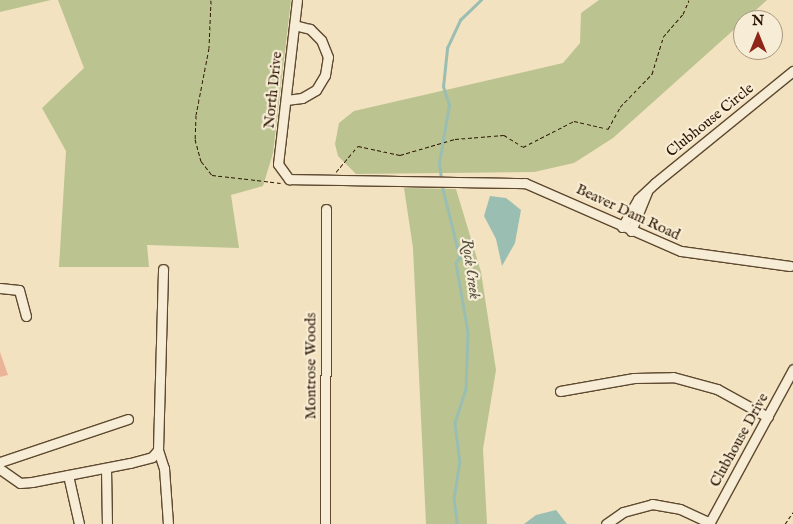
<!DOCTYPE html>
<html>
<head>
<meta charset="utf-8">
<style>
  body { margin:0 }
  #map { position:relative; width:793px; height:524px; overflow:hidden; background:#f3e2bf; font-family:"IM FELL English",serif }
  div>[style] { position:absolute }
  [style*='--x'] { left:calc(var(--x)*1px); top:calc(var(--y)*1px); width:calc(var(--w)*1px); rotate:calc(var(--a)*1deg) }
  .green>* { inset:0; background:#bbc391 }
  .water>* { inset:0; background:#9bbeb2 }
  .stream>* { height:2.5px; margin:-1.25px; padding:0 1.25px; transform-origin:1.25px; border-radius:1.25px; background:#9bbeb2 }
  .building>* { inset:0; background:#ebb499 }
  .path>* { height:1px; margin-top:-0.5px; transform-origin:0; background:repeating-linear-gradient(90deg,#2d1600 0 4px,transparent 0 6.5px) }
  .roads { filter:drop-shadow(1px 0 #5e4930) drop-shadow(-1px 0 #5e4930) drop-shadow(0 1px #5e4930) drop-shadow(0 -1px #5e4930) }
  .minor>* { height:9px; margin:-4.5px; padding:0 4.5px; transform-origin:4.5px; border-radius:4.5px; background:#f7ecd5 }
  span { translate:-50% -50%; white-space:nowrap; text-align:center; line-height:1.15; -webkit-text-stroke:4.5px #f7ecd5; paint-order:stroke }
  .street-label { font-size:15px; color:#2d1600 }
  .water-label { font-size:16px; color:#54513e; font-style:italic }
  .north { position:absolute; left:733px; top:10px; width:50px; height:50px; box-sizing:border-box; background:#f7ecd5; border:1px solid #a69680; border-radius:50%; rotate:0deg; font-size:14px; font-weight:700; line-height:20px; text-align:center; color:#2d1600 }
  .north::after { content:''; display:block; margin:auto; width:18px; height:22px; background:#8f2418; clip-path:polygon(50% 0,100% 100%,50% 72%,0 100%) }
</style>
</head>
<body>
<div id="map">
  <div class="green">
    <i style="clip-path:polygon(0 0,51px 0,0 12px)"></i>
    <i style="clip-path:polygon(58px 0,291px 0,273px 153px,263px 186px,231px 195px,239px 248px,147px 245px,149px 267px,59px 267px,66px 151px,42px 108px,84px 68px)"></i>
    <i style="clip-path:polygon(599px 0,767px 0,613px 138px,574px 163px,534px 172px,356px 174px,338px 156px,335px 144px,339px 123px,354px 111px,563px 63px,580px 43px,581px 13px)"></i>
    <i style="clip-path:polygon(404px 188px,456px 189px,481px 272px,496px 370px,483px 449px,487px 524px,426px 524px,413px 248px)"></i>
  </div>
  <div class="water">
    <i style="clip-path:polygon(490px 196px,506px 198px,521px 210px,515px 243px,502px 266px,496px 239px,484px 216px)"></i>
    <i style="clip-path:polygon(556px 510px,567px 524px,524px 524px,536px 515px)"></i>
  </div>
  <div class="stream">
    <i style="--x:441;--y:179;--w:16;--a:-97"></i>
    <i style="--x:439;--y:163;--w:59;--a:-80.2"></i>
    <i style="--x:449;--y:105;--w:19;--a:-108"></i>
    <i style="--x:443;--y:87;--w:39;--a:-84"></i>
    <i style="--x:447;--y:48;--w:31;--a:-65"></i>
    <i style="--x:460;--y:20;--w:29;--a:-44"></i>
    <i style="--x:442;--y:185;--w:75;--a:76.1"></i>
    <i style="--x:460;--y:258;--w:6;--a:129"></i>
    <i style="--x:456;--y:263;--w:70;--a:80.1"></i>
    <i style="--x:468;--y:332;--w:57;--a:92"></i>
    <i style="--x:466;--y:389;--w:36;--a:108"></i>
    <i style="--x:455;--y:423;--w:38;--a:83"></i>
    <i style="--x:460;--y:461;--w:37;--a:99"></i>
    <i style="--x:454;--y:498;--w:26;--a:83"></i>
  </div>
  <div class="building">
    <i style="clip-path:polygon(0 352px,8px 375px,0 377px)"></i>
  </div>
  <div class="path">
    <i style="--x:211;--y:0;--w:48;--a:92.4"></i>
    <i style="--x:209;--y:48;--w:68;--a:101"></i>
    <i style="--x:196;--y:115;--w:24;--a:92"></i>
    <i style="--x:195;--y:139;--w:23;--a:75"></i>
    <i style="--x:201;--y:161;--w:18;--a:52"></i>
    <i style="--x:212;--y:175;--w:69;--a:6.6"></i>
    <i style="--x:336;--y:172;--w:34;--a:-50"></i>
    <i style="--x:358;--y:146;--w:43;--a:12.1"></i>
    <i style="--x:400;--y:155;--w:57;--a:-16.2"></i>
    <i style="--x:455;--y:139;--w:49;--a:-4.7"></i>
    <i style="--x:504;--y:135;--w:22;--a:32"></i>
    <i style="--x:523;--y:147;--w:57;--a:-27"></i>
    <i style="--x:574;--y:121;--w:35;--a:13"></i>
    <i style="--x:608;--y:129;--w:25;--a:-61"></i>
    <i style="--x:620;--y:107;--w:46;--a:-45.9"></i>
    <i style="--x:652;--y:74;--w:39;--a:-73"></i>
    <i style="--x:663;--y:37;--w:30;--a:-49"></i>
    <i style="--x:683;--y:14;--w:15;--a:-67"></i>
    <i style="--x:785;--y:524;--w:14;--a:-56"></i>
  </div>
  <div class="roads">
    <div class="minor">
      <i style="--x:297;--y:0;--w:165;--a:96.6"></i>
      <i style="--x:278;--y:164;--w:19;--a:54"></i>
      <i style="--x:289;--y:179;--w:236;--a:1"></i>
      <i style="--x:525;--y:183;--w:170;--a:23.6"></i>
      <i style="--x:681;--y:251;--w:110;--a:7.8"></i>
      <i style="--x:286;--y:100;--w:16;--a:-7"></i>
      <i style="--x:302;--y:98;--w:16;--a:-30"></i>
      <i style="--x:316;--y:90;--w:17;--a:-59"></i>
      <i style="--x:325;--y:75;--w:18;--a:-81"></i>
      <i style="--x:328;--y:57;--w:18;--a:-112"></i>
      <i style="--x:321;--y:40;--w:16;--a:-135"></i>
      <i style="--x:310;--y:29;--w:16;--a:-166"></i>
      <i style="--x:622;--y:227;--w:32;--a:-60"></i>
      <i style="--x:638;--y:199;--w:23;--a:-43"></i>
      <i style="--x:655;--y:183;--w:178;--a:-39.1"></i>
      <i style="--x:631;--y:231;--w:42;--a:-67.7"></i>
      <i style="--x:0;--y:288;--w:19;--a:6"></i>
      <i style="--x:19;--y:290;--w:27;--a:75"></i>
      <i style="--x:560;--y:391;--w:75;--a:-10"></i>
      <i style="--x:634;--y:378;--w:39;--a:-1"></i>
      <i style="--x:673;--y:377;--w:46;--a:15.3"></i>
      <i style="--x:717;--y:389;--w:58;--a:28.8"></i>
      <i style="--x:158;--y:450;--w:19;--a:72"></i>
      <i style="--x:164;--y:468;--w:56;--a:85.9"></i>
      <i style="--x:0;--y:462;--w:135;--a:-18.6"></i>
      <i style="--x:106;--y:468;--w:56;--a:89"></i>
      <i style="--x:0;--y:469;--w:24;--a:35"></i>
      <i style="--x:20;--y:483;--w:12;--a:-5"></i>
      <i style="--x:32;--y:482;--w:100;--a:-11"></i>
      <i style="--x:130;--y:463;--w:23;--a:-15"></i>
      <i style="--x:152;--y:457;--w:9;--a:-49"></i>
      <i style="--x:158;--y:450;--w:181;--a:-88.4"></i>
      <i style="--x:68;--y:475;--w:50;--a:77.3"></i>
      <i style="--x:325;--y:524;--w:315;--a:-89.8"></i>
      <i style="--x:606;--y:524;--w:21;--a:-35"></i>
      <i style="--x:623;--y:512;--w:30;--a:-15"></i>
      <i style="--x:652;--y:504;--w:28;--a:10"></i>
      <i style="--x:680;--y:509;--w:33;--a:25"></i>
      <i style="--x:709;--y:524;--w:176;--a:-61.5"></i>
    </div>
  </div>
  <div class="street-label">
    <span style="left:273px;top:90px;rotate:-84deg">North Drive</span>
    <span style="left:710px;top:120px;rotate:-39deg">Clubhouse Circle</span>
    <span style="left:628px;top:212px;rotate:25deg">Beaver Dam Road</span>
    <span style="left:311px;top:366px;rotate:-90deg">Montrose Woods</span>
    <span style="left:739px;top:440px;rotate:-61deg">Clubhouse Drive</span>
  </div>
  <div class="water-label">
    <span style="left:470px;top:269px;rotate:82deg">Rock Creek</span>
  </div>
  <div class="north">N</div>
</div>
</body>
</html>
